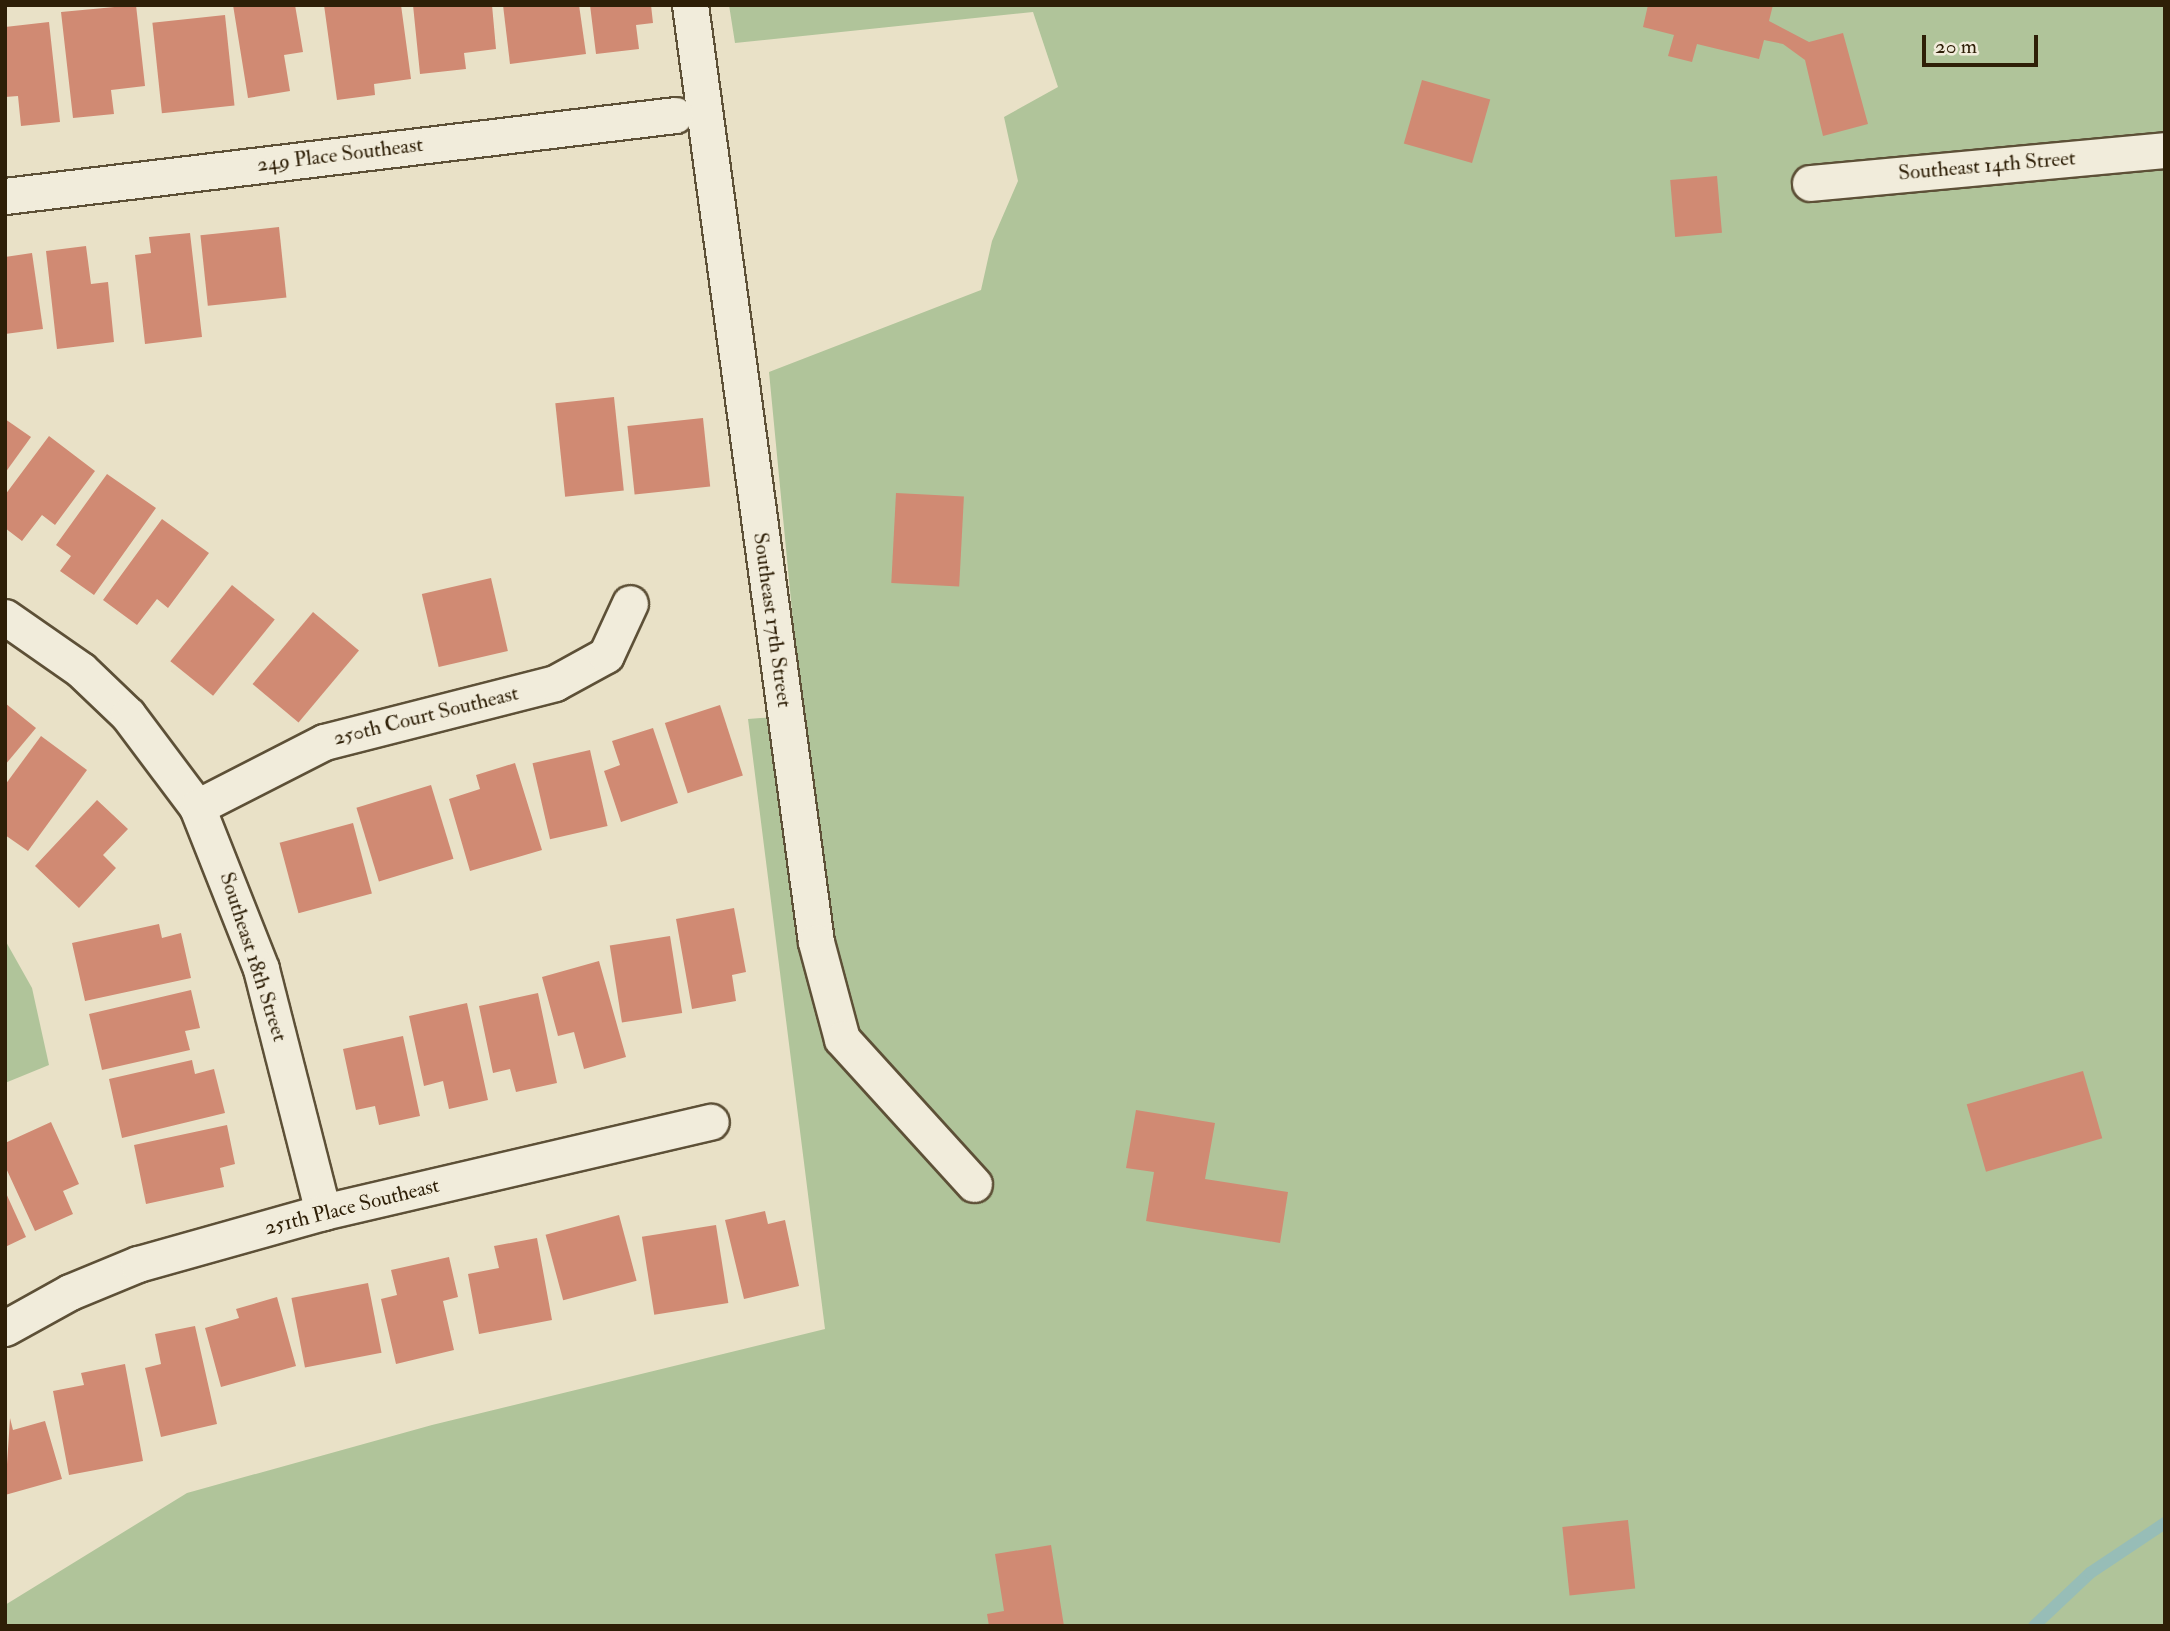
<!DOCTYPE html>
<html>
<head>
<meta charset="utf-8">
<style>
  body { margin:0 }
  #map { position:relative; width:2170px; height:1631px; overflow:hidden; background:#e9e1c7; font-family:"IM FELL Double Pica",serif }
  div>[style] { position:absolute }
  [style*='--x'] { left:calc(var(--x)*1px); top:calc(var(--y)*1px); width:calc(var(--w)*1px); rotate:calc(var(--a)*1deg) }
  .green>* { inset:0; background:#b0c49a }
  .stream>* { height:12px; margin:-6px; padding:0 6px; transform-origin:6px; border-radius:6px; background:#97bdb7 }
  .building>* { inset:0; background:#d08a73; transform-origin:0 0 }
  .roads { filter:drop-shadow(2px 0 #5d5037) drop-shadow(-2px 0 #5d5037) drop-shadow(0 2px #5d5037) drop-shadow(0 -2px #5d5037) }
  .street>* { height:35px; margin:-17.5px; padding:0 17.5px; transform-origin:17.5px; border-radius:17.5px; background:#f1ecdb }
  span { translate:-50% -50%; white-space:nowrap; text-align:center; line-height:1.15; -webkit-text-stroke:5px #f1ecdb; paint-order:stroke }
  .street-label { font-size:21px; color:#2e1f07 }
  .frame { position:absolute; inset:0; border:7px solid #2e1f07; pointer-events:none }
  .scale { position:absolute; left:1922px; top:35px; width:116px; height:32px; box-sizing:border-box; border:4px solid #2e1f07; border-top:0; padding-left:9px; font-size:21px; line-height:24px; white-space:nowrap; color:#2e1f07; -webkit-text-stroke:5px #f1ecdb; paint-order:stroke }
</style>
</head>
<body>
<div id="map">
  <div class="green">
    <i style="clip-path:polygon(729px 5px,2165px 5px,2165px 1626px,5px 1626px,5px 1605px,187px 1493px,432px 1425px,825px 1329px,748px 719px,802px 715px,769px 372px,981px 290px,992px 241px,1018px 181px,1004px 117px,1058px 87px,1033px 12px,735px 43px)"></i>
    <i style="clip-path:polygon(5px 940px,32px 988px,49px 1065px,5px 1083px)"></i>
  </div>
  <div class="stream">
    <i style="--x:2034;--y:1626;--w:77;--a:-43.4"></i>
    <i style="--x:2090;--y:1573;--w:90;--a:-33.7"></i>
  </div>
  <div class="building">
    <i style="clip-path:polygon(136px 5px,145px 86px,111px 90px,114px 114px,73px 118px,61px 12px)"></i>
    <i style="clip-path:polygon(233px 5px,295px 5px,303px 52px,284px 55px,290px 91px,248px 98px)"></i>
    <i style="clip-path:polygon(324px 5px,401px 5px,411px 79px,374px 84px,375px 95px,337px 100px)"></i>
    <i style="clip-path:polygon(413px 5px,492px 5px,496px 49px,464px 53px,466px 69px,420px 74px)"></i>
    <i style="clip-path:polygon(503px 5px,579px 5px,586px 54px,510px 64px)"></i>
    <i style="clip-path:polygon(590px 5px,651px 5px,653px 23px,636px 25px,639px 49px,596px 54px)"></i>
    <i style="clip-path:polygon(1648px 5px,1773px 5px,1769px 21px,1809px 42px,1843px 33px,1868px 124px,1823px 136px,1805px 60px,1783px 44px,1764px 40px,1759px 59px,1697px 44px,1692px 62px,1668px 56px,1674px 35px,1643px 27px)"></i>
    <i style="left:225px;top:15px;width:91px;height:73px;rotate:84deg"></i>
    <i style="clip-path:polygon(49px 22px,60px 122px,21px 126px,18px 96px,5px 97px,5px 27px)"></i>
    <i style="left:1422px;top:80px;width:71px;height:66px;rotate:16deg"></i>
    <i style="left:1717px;top:176px;width:57px;height:47px;rotate:85deg"></i>
    <i style="left:279px;top:227px;width:71px;height:79px;rotate:84deg"></i>
    <i style="clip-path:polygon(190px 233px,202px 337px,145px 344px,135px 255px,151px 253px,149px 237px)"></i>
    <i style="clip-path:polygon(86px 246px,91px 284px,108px 282px,114px 342px,57px 349px,46px 251px)"></i>
    <i style="clip-path:polygon(32px 253px,43px 329px,5px 334px,5px 257px)"></i>
    <i style="left:614px;top:397px;width:94px;height:59px;rotate:84deg"></i>
    <i style="left:703px;top:418px;width:69px;height:76px;rotate:84deg"></i>
    <i style="clip-path:polygon(5px 419px,31px 437px,5px 473px)"></i>
    <i style="clip-path:polygon(49px 436px,95px 471px,55px 525px,42px 515px,22px 541px,5px 528px,5px 495px)"></i>
    <i style="clip-path:polygon(107px 474px,156px 508px,94px 595px,60px 571px,71px 556px,56px 545px)"></i>
    <i style="left:896px;top:493px;width:68px;height:90px;rotate:3deg"></i>
    <i style="clip-path:polygon(162px 519px,209px 553px,168px 608px,157px 599px,137px 625px,103px 600px)"></i>
    <i style="left:491px;top:578px;width:75px;height:71px;rotate:77deg"></i>
    <i style="left:232px;top:585px;width:55px;height:98px;rotate:39deg"></i>
    <i style="left:313px;top:612px;width:60px;height:94px;rotate:40deg"></i>
    <i style="clip-path:polygon(5px 703px,36px 728px,5px 765px)"></i>
    <i style="left:720px;top:705px;width:74px;height:58px;rotate:72deg"></i>
    <i style="clip-path:polygon(653px 728px,678px 803px,621px 822px,604px 771px,620px 765px,612px 741px)"></i>
    <i style="clip-path:polygon(41px 736px,87px 770px,28px 851px,5px 835px,5px 785px)"></i>
    <i style="left:590px;top:750px;width:78px;height:59px;rotate:77deg"></i>
    <i style="clip-path:polygon(515px 763px,542px 850px,470px 871px,449px 799px,480px 789px,476px 775px)"></i>
    <i style="left:431px;top:785px;width:77px;height:78px;rotate:73deg"></i>
    <i style="clip-path:polygon(97px 800px,128px 829px,103px 855px,116px 868px,79px 908px,35px 866px)"></i>
    <i style="left:353px;top:823px;width:73px;height:76px;rotate:75deg"></i>
    <i style="clip-path:polygon(734px 908px,746px 972px,732px 975px,736px 1001px,692px 1009px,676px 919px)"></i>
    <i style="clip-path:polygon(159px 924px,162px 938px,181px 933px,191px 978px,85px 1001px,72px 943px)"></i>
    <i style="left:670px;top:936px;width:78px;height:61px;rotate:81deg"></i>
    <i style="clip-path:polygon(599px 961px,626px 1057px,584px 1069px,574px 1032px,558px 1036px,542px 977px)"></i>
    <i style="clip-path:polygon(191px 990px,200px 1028px,185px 1031px,190px 1050px,102px 1070px,89px 1014px)"></i>
    <i style="clip-path:polygon(538px 993px,557px 1083px,516px 1092px,510px 1069px,493px 1073px,479px 1006px)"></i>
    <i style="clip-path:polygon(467px 1003px,488px 1100px,449px 1109px,443px 1081px,424px 1086px,409px 1016px)"></i>
    <i style="clip-path:polygon(403px 1036px,420px 1116px,379px 1125px,375px 1106px,356px 1110px,343px 1049px)"></i>
    <i style="clip-path:polygon(192px 1060px,195px 1074px,214px 1069px,225px 1113px,122px 1138px,109px 1079px)"></i>
    <i style="left:2083px;top:1071px;width:70px;height:121px;rotate:74deg"></i>
    <i style="clip-path:polygon(1136px 1110px,1215px 1123px,1205px 1179px,1288px 1192px,1280px 1243px,1146px 1221px,1154px 1172px,1126px 1168px)"></i>
    <i style="clip-path:polygon(51px 1122px,79px 1184px,63px 1191px,73px 1214px,35px 1231px,5px 1166px,5px 1143px)"></i>
    <i style="clip-path:polygon(227px 1125px,235px 1164px,220px 1168px,224px 1187px,146px 1204px,134px 1145px)"></i>
    <i style="clip-path:polygon(5px 1191px,26px 1237px,5px 1247px)"></i>
    <i style="clip-path:polygon(765px 1211px,768px 1224px,785px 1220px,799px 1286px,744px 1299px,725px 1220px)"></i>
    <i style="left:619px;top:1215px;width:68px;height:76px;rotate:75deg"></i>
    <i style="left:716px;top:1225px;width:79px;height:75px;rotate:81deg"></i>
    <i style="clip-path:polygon(537px 1238px,552px 1320px,479px 1334px,468px 1274px,499px 1268px,494px 1246px)"></i>
    <i style="clip-path:polygon(449px 1257px,458px 1297px,443px 1301px,454px 1350px,396px 1364px,381px 1299px,397px 1295px,391px 1270px)"></i>
    <i style="left:368px;top:1283px;width:71px;height:78px;rotate:79deg"></i>
    <i style="clip-path:polygon(277px 1297px,296px 1366px,221px 1387px,205px 1328px,239px 1318px,236px 1309px)"></i>
    <i style="clip-path:polygon(195px 1326px,217px 1424px,161px 1437px,145px 1368px,161px 1364px,155px 1334px)"></i>
    <i style="clip-path:polygon(125px 1364px,143px 1461px,69px 1475px,53px 1391px,84px 1385px,81px 1373px)"></i>
    <i style="clip-path:polygon(10px 1418px,13px 1430px,45px 1421px,62px 1479px,5px 1495px)"></i>
    <i style="left:1628px;top:1520px;width:69px;height:66px;rotate:84deg"></i>
    <i style="clip-path:polygon(1051px 1545px,1064px 1626px,989px 1626px,987px 1614px,1004px 1611px,995px 1554px)"></i>
  </div>
  <div class="roads">
    <div class="street">
      <i style="--x:690;--y:5;--w:945;--a:82.34"></i>
      <i style="--x:816;--y:942;--w:100;--a:75"></i>
      <i style="--x:842;--y:1039;--w:196;--a:47.7"></i>
      <i style="--x:1810;--y:183;--w:357;--a:-5.3"></i>
      <i style="--x:5;--y:196;--w:675;--a:-6.89"></i>
      <i style="--x:5;--y:617;--w:93;--a:34.9"></i>
      <i style="--x:81;--y:670;--w:65;--a:43.8"></i>
      <i style="--x:128;--y:715;--w:115;--a:53.1"></i>
      <i style="--x:197;--y:807;--w:174;--a:68.4"></i>
      <i style="--x:261;--y:969;--w:251;--a:75.7"></i>
      <i style="--x:197;--y:807;--w:143;--a:-27.1"></i>
      <i style="--x:324;--y:742;--w:238;--a:-14.3"></i>
      <i style="--x:555;--y:683;--w:58;--a:-28.8"></i>
      <i style="--x:606;--y:655;--w:57;--a:-65.2"></i>
      <i style="--x:5;--y:1328;--w:74;--a:-29"></i>
      <i style="--x:70;--y:1292;--w:74;--a:-22.4"></i>
      <i style="--x:138;--y:1264;--w:192;--a:-15.7"></i>
      <i style="--x:323;--y:1212;--w:398;--a:-13.1"></i>
    </div>
  </div>
  <div class="street-label">
    <span style="left:340px;top:155px;rotate:-7deg">249 Place Southeast</span>
    <span style="left:1987px;top:166px;rotate:-5deg">Southeast 14th Street</span>
    <span style="left:772px;top:620px;rotate:82deg">Southeast 17th Street</span>
    <span style="left:426px;top:716px;rotate:-14deg">250th Court Southeast</span>
    <span style="left:253px;top:957px;rotate:72deg">Southeast 18th Street</span>
    <span style="left:352px;top:1207px;rotate:-14deg">251th Place Southeast</span>
  </div>
  <div class="frame"></div>
  <div class="scale">20 m</div>
</div>
</body>
</html>
